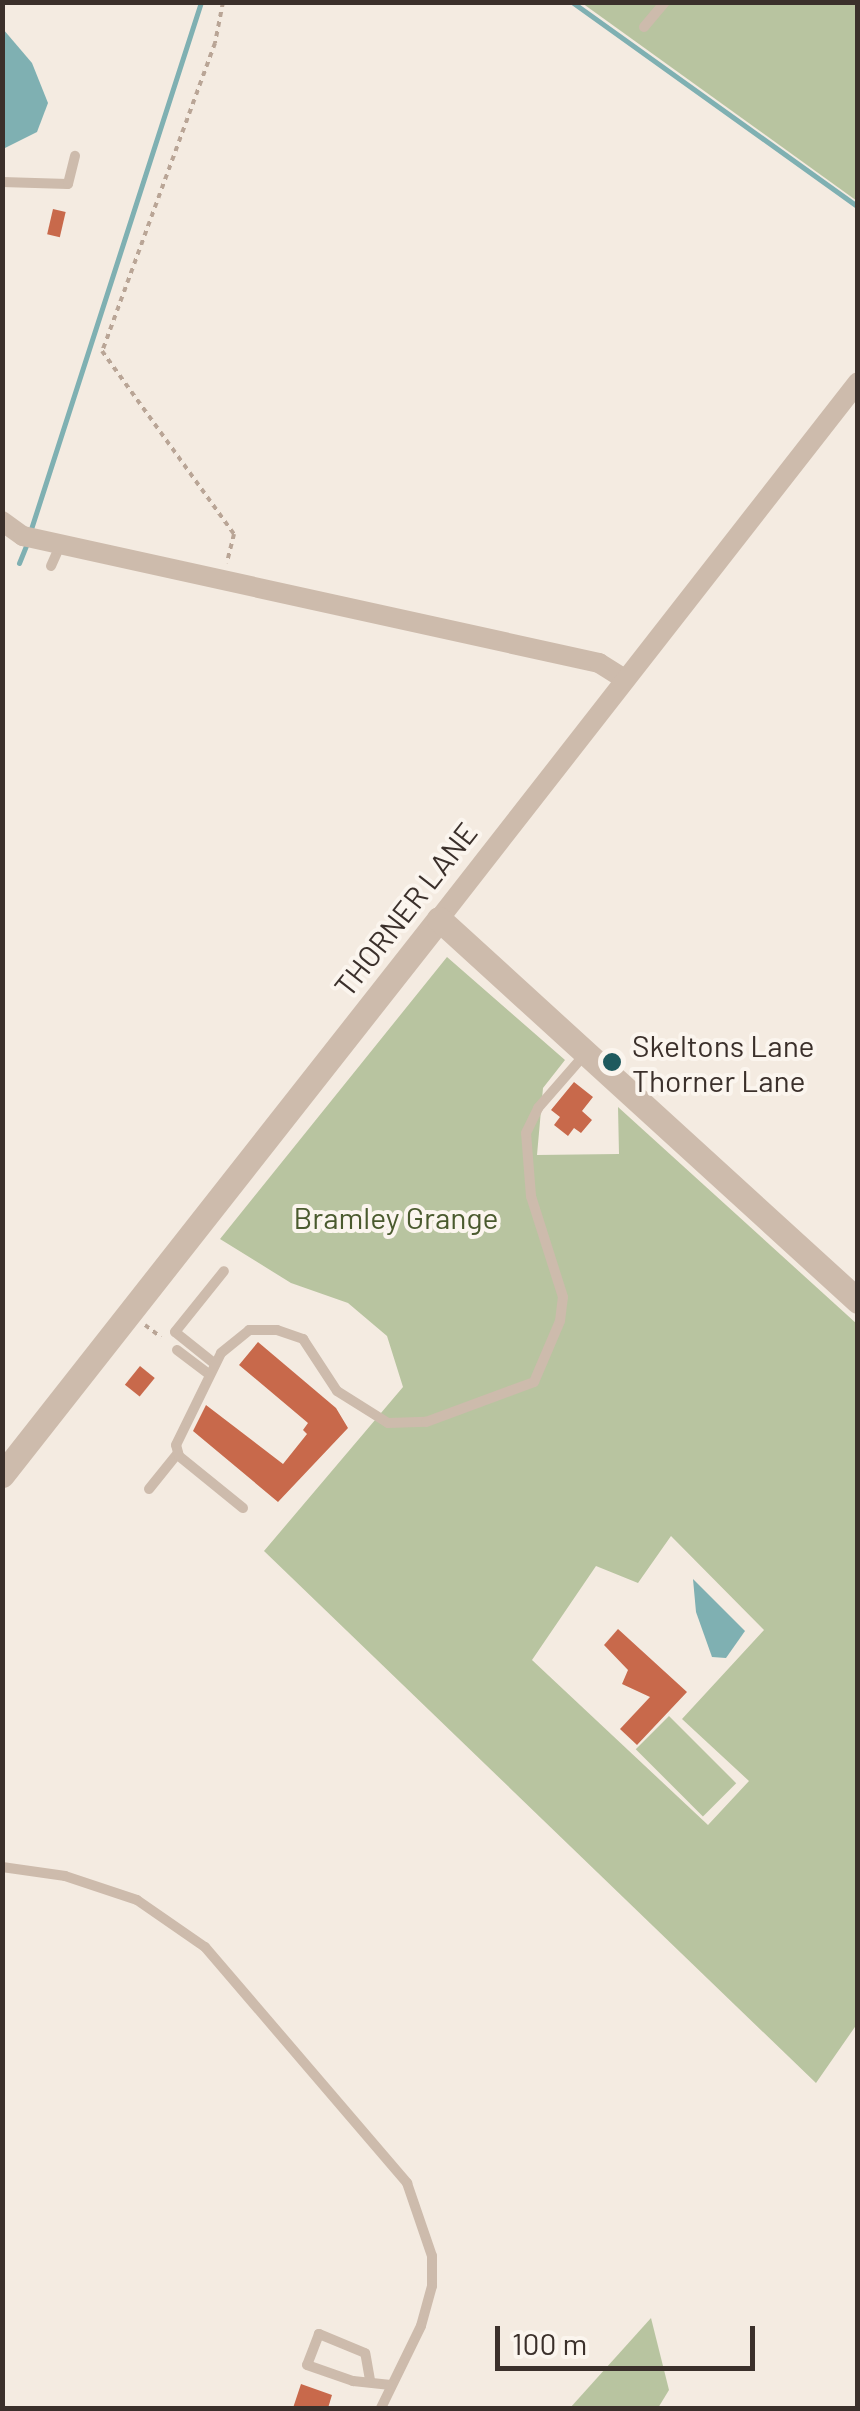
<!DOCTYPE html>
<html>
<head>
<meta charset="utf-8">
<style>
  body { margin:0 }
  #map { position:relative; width:860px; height:2411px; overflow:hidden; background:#f4ebe1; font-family:Barlow,sans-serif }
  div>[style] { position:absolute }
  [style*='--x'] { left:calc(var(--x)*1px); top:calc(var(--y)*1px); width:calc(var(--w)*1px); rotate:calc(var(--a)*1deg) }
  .green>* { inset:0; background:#b8c4a0; transform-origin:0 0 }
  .water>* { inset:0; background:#7fb0b2 }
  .stream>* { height:5px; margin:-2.5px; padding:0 2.5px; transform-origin:2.5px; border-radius:2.5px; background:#7fb0b2 }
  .building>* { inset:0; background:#c8694b; transform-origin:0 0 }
  .path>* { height:4px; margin-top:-2px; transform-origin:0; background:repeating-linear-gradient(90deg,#b9a596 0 5px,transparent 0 10px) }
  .service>* { height:10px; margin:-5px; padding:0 5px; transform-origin:5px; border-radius:5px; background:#cdbbac }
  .minor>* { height:20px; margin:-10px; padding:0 10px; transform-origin:10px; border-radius:10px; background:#cdbbac }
  .tertiary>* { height:25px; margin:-12.5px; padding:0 12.5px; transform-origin:12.5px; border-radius:12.5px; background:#cdbbac }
  .dots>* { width:28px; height:28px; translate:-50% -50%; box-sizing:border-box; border:5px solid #fbf5ee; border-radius:50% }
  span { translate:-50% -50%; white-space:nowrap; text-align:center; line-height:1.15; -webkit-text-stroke:8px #fbf5ee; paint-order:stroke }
  .street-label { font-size:30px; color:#3b302b }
  .poi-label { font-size:30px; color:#3b302b }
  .left { translate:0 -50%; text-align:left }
  .park-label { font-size:30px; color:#4a5a2e }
  .frame { position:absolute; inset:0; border:5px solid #3b302b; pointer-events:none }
  .scale { position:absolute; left:495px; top:2326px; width:260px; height:45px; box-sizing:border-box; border:5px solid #3b302b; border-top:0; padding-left:12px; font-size:30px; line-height:35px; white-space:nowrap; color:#3b302b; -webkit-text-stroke:8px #fbf5ee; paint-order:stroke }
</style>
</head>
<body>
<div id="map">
  <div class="green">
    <i style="clip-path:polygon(582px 3px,857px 3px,857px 201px)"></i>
    <i style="clip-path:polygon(evenodd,447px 957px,565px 1060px,543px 1088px,537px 1155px,619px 1154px,618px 1107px,857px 1324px,857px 2024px,816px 2083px,264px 1551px,403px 1387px,387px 1336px,348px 1303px,291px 1283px,220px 1239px,447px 957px,671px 1536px,764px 1630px,682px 1719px,749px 1781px,708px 1825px,532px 1660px,596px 1566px,638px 1583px,671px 1536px)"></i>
    <i style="left:669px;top:1716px;width:95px;height:47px;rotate:45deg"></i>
    <i style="clip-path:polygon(651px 2318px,669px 2390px,658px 2408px,570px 2408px)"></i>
  </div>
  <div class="water">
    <i style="clip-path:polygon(3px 29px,32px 63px,48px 103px,37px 132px,5px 148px)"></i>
    <i style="clip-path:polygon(693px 1579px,745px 1631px,726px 1658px,712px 1657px,696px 1612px)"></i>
  </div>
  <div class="stream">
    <i style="--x:572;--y:2;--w:352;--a:35.6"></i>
    <i style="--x:30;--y:532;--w:557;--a:-72.12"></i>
    <i style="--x:19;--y:563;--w:22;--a:-68"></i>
  </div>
  <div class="building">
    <i style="left:53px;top:209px;width:13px;height:26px;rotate:13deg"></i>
    <i style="clip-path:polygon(574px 1082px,593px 1097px,582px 1111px,592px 1120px,581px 1133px,574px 1128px,568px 1136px,554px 1125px,560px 1117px,551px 1110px)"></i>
    <i style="clip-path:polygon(258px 1342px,336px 1408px,348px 1428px,278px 1502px,193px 1431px,206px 1405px,283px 1464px,307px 1434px,303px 1430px,308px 1423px,239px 1365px)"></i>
    <i style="left:140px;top:1366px;width:19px;height:24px;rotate:39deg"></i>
    <i style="clip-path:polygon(618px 1629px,687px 1692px,637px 1745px,620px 1729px,650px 1697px,622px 1684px,628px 1670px,604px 1645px)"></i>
    <i style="clip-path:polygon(301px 2384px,332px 2395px,328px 2408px,293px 2408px)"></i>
  </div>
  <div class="path">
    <i style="--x:223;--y:2;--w:42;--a:101"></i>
    <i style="--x:215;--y:43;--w:328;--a:110.1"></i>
    <i style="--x:102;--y:351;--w:226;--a:54.2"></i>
    <i style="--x:234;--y:534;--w:30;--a:104"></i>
    <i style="--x:145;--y:1325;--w:20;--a:37"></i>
  </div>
  <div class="service">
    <i style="--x:644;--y:27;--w:33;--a:-50"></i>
    <i style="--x:2;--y:182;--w:66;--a:1.7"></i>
    <i style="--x:68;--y:184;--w:29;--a:-76"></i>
    <i style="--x:51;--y:566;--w:24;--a:-66"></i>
    <i style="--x:177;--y:1350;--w:41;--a:37.1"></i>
    <i style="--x:215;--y:1364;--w:51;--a:-141.3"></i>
    <i style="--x:175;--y:1332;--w:78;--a:-51.2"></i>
    <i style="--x:149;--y:1489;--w:46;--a:-51.1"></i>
    <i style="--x:243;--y:1508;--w:82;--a:-140.9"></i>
    <i style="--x:179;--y:1456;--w:11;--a:-105"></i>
    <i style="--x:176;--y:1445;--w:102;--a:-63.9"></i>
    <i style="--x:221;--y:1353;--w:36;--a:-39"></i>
    <i style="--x:249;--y:1330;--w:28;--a:0"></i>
    <i style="--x:277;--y:1330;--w:28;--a:19"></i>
    <i style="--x:303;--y:1339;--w:62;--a:56.8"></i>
    <i style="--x:337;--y:1391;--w:60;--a:32.1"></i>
    <i style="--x:388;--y:1423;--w:38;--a:-2"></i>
    <i style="--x:426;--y:1422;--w:115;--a:-20.3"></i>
    <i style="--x:534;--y:1382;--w:66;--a:-66.9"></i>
    <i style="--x:560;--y:1321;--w:24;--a:-83"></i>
    <i style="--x:563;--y:1297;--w:106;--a:-107.6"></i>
    <i style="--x:531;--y:1196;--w:63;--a:-94.5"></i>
    <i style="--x:526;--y:1133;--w:28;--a:-64"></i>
    <i style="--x:538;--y:1108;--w:73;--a:-48.9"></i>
    <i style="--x:2;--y:1867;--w:64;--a:8.1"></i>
    <i style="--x:65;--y:1876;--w:76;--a:18.4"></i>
    <i style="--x:137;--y:1900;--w:83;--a:34.7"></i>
    <i style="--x:205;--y:1947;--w:311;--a:49.4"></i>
    <i style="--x:407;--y:2183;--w:77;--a:71.1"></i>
    <i style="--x:432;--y:2256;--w:30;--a:90"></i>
    <i style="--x:432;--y:2286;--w:41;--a:105.4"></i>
    <i style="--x:421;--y:2326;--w:91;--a:116"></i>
    <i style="--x:370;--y:2380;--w:27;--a:-100"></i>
    <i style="--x:365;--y:2353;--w:50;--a:-157.6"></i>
    <i style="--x:319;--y:2334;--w:33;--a:111"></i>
    <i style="--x:307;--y:2365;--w:49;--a:19.2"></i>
    <i style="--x:353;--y:2381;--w:38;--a:6"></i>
  </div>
  <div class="minor">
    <i style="--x:2;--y:521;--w:26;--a:36"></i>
    <i style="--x:23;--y:536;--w:590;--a:12.43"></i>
    <i style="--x:599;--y:663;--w:31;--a:32"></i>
    <i style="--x:439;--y:919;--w:681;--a:-52.04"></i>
  </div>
  <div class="tertiary">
    <i style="--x:2;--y:1475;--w:707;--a:-51.83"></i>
    <i style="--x:439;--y:919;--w:567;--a:42.36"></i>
  </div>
  <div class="dots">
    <i style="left:612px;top:1062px;background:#1f5a5e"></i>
  </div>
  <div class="street-label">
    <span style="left:405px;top:909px;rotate:-52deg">THORNER LANE</span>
  </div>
  <div class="poi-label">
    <span class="left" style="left:632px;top:1062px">Skeltons Lane<br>Thorner Lane</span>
  </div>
  <div class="park-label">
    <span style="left:396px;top:1217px">Bramley Grange</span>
  </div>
  <div class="frame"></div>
  <div class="scale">100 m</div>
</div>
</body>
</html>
